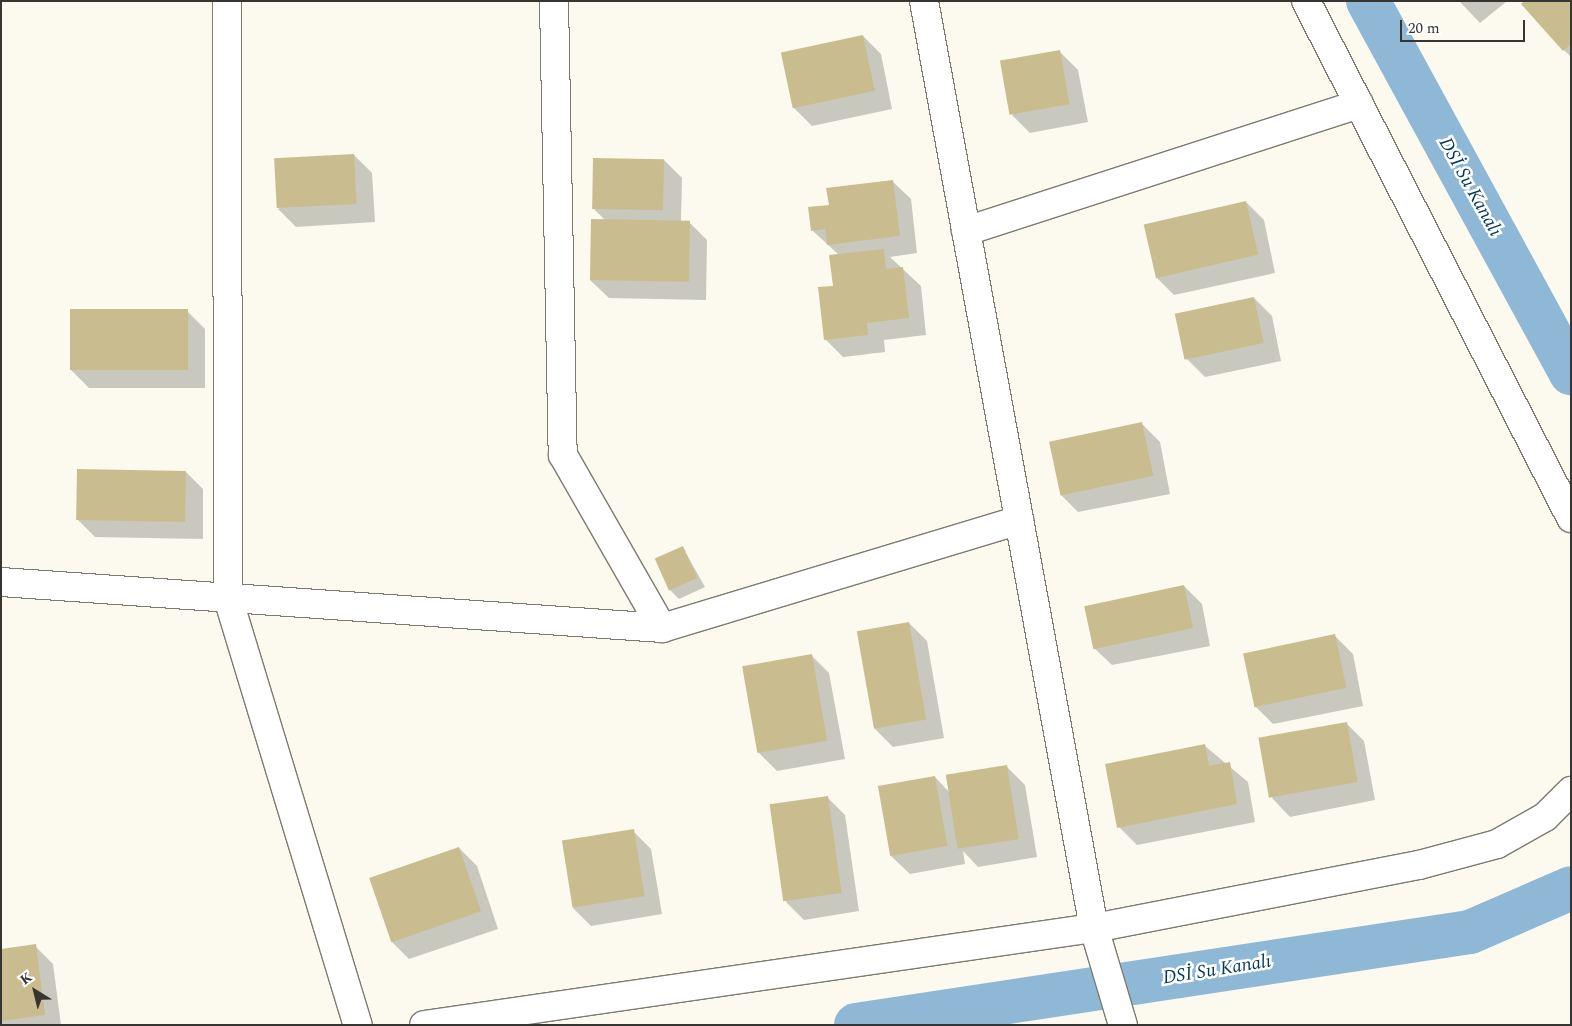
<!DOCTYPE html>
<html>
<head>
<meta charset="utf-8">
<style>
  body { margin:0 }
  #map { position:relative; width:1572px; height:1026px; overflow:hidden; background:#fcfaef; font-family:Spectral,serif }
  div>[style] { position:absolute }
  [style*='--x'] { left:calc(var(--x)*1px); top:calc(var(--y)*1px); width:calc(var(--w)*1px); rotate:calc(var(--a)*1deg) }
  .shadow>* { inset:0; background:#0003 }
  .canal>* { height:44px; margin:-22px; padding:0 22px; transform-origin:22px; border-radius:22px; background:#8fb8d7 }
  .building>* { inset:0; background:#c9bd8f; transform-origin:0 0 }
  .roads { filter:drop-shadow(1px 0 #7c7a71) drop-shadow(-1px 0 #7c7a71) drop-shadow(0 1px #7c7a71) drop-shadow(0 -1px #7c7a71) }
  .minor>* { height:28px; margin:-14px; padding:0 14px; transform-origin:14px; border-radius:14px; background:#fff }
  span { translate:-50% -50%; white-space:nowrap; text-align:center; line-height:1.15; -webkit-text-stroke:5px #fff; paint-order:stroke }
  .water-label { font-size:19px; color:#023857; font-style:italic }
  .frame { position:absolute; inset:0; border:2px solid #363532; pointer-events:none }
  .north { position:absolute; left:10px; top:966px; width:50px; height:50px; -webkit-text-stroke:4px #fff; paint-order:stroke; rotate:324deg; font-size:14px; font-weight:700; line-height:20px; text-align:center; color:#363532 }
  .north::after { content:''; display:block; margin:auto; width:18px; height:22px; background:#363532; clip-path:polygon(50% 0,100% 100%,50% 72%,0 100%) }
  .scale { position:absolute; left:1400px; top:20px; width:125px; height:22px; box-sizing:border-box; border:2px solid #363532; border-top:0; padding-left:6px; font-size:15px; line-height:18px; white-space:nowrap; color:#363532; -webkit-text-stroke:4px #fff; paint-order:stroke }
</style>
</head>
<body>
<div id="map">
  <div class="shadow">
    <i style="clip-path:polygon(1459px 1px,1507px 1px,1480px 23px)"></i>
    <i style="clip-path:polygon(1571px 1px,1571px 57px,1564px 50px)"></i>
    <i style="clip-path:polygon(863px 36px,881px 54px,892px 109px,812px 126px,794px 108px)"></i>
    <i style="clip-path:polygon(1060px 52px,1078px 70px,1088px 122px,1030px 133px,1012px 115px)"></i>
    <i style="clip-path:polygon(354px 155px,372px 173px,375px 222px,296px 227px,278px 209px)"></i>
    <i style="clip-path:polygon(664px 160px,682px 178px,681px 222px,689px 222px,707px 240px,706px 300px,609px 298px,590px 280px,605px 220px,594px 209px)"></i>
    <i style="clip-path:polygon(892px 181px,911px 199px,917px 253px,890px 257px,921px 286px,926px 335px,884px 340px,885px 352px,843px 357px,825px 339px,839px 255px,813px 231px,830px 206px)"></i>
    <i style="clip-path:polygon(1246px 202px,1264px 220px,1275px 273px,1174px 295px,1156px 277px)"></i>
    <i style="clip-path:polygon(1254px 298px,1272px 316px,1281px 361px,1205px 377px,1187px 359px)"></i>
    <i style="clip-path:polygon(187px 311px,205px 329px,205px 388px,89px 388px,71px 370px)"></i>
    <i style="clip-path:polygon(1142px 424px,1160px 442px,1170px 494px,1078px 512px,1060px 494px)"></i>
    <i style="clip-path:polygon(185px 471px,203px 489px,203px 539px,95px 537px,77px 519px)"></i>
    <i style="clip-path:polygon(683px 548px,705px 587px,679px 599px,670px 590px)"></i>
    <i style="clip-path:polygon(1184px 586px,1202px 604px,1210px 646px,1112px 665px,1093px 647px)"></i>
    <i style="clip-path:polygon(909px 623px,927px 641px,944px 738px,893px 747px,875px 729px)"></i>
    <i style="clip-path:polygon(1335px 636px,1353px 654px,1363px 706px,1273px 724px,1254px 705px)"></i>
    <i style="clip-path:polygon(811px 655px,829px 673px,845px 759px,777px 771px,759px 753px)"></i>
    <i style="clip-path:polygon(1346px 723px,1364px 741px,1375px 800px,1290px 817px,1272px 798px)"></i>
    <i style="clip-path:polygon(1205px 746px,1248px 782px,1255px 822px,1137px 845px,1119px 827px)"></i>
    <i style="clip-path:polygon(1007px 767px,1025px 785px,1037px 857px,978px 867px,963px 851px,965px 864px,910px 874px,891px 856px,935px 777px,951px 794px)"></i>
    <i style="clip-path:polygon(827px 797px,845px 815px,859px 911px,804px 920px,786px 902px)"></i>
    <i style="clip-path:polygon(633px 831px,651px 849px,662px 914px,591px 926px,573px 908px)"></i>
    <i style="clip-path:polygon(459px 848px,477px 866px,498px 929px,409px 959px,391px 941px)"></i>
    <i style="clip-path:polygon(35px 946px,53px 964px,61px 1025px,1px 1025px,1px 950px)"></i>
  </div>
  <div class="canal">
    <i style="--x:1368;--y:1;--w:424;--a:61.4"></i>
    <i style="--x:856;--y:1025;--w:621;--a:-8.61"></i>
    <i style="--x:1470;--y:932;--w:110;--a:-23.5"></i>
  </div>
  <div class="building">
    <i style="clip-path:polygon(1524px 1px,1571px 1px,1571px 44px,1563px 51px,1521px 4px)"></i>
    <i style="left:863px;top:35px;width:57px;height:84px;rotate:78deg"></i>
    <i style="left:1060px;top:50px;width:55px;height:61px;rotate:80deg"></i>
    <i style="left:354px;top:154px;width:50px;height:80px;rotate:87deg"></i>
    <i style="left:593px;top:158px;width:71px;height:51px;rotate:1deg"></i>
    <i style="clip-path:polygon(893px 180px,900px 236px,827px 245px,825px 229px,811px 231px,808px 207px,829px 205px,826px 188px)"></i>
    <i style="left:1246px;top:201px;width:55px;height:105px;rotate:77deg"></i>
    <i style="left:591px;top:219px;width:99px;height:61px;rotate:1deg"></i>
    <i style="clip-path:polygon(884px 249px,886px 269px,903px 267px,909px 318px,867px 323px,868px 335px,824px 340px,818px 287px,833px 286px,829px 255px)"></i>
    <i style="left:1254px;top:297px;width:47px;height:81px;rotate:78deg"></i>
    <i style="left:70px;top:309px;width:118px;height:61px"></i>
    <i style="left:1142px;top:422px;width:55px;height:95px;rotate:78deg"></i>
    <i style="left:77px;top:469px;width:109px;height:51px;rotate:1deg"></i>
    <i style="left:683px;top:546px;width:35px;height:31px;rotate:66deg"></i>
    <i style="left:1184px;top:585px;width:44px;height:102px;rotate:78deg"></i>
    <i style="left:909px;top:622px;width:99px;height:53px;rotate:80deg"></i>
    <i style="left:1335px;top:634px;width:55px;height:94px;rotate:78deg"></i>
    <i style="left:812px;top:654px;width:88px;height:71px;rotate:80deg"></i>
    <i style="left:1347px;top:722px;width:61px;height:90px;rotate:80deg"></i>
    <i style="clip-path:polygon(1205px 744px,1209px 766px,1230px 762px,1237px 804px,1117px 828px,1105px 764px)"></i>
    <i style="left:1007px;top:765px;width:75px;height:62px;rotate:81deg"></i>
    <i style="left:935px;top:776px;width:71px;height:58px;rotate:80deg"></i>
    <i style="left:828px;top:796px;width:98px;height:59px;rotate:82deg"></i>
    <i style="left:634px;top:829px;width:68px;height:73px;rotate:81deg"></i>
    <i style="left:459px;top:847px;width:68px;height:95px;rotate:71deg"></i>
    <i style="clip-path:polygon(36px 944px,45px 1015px,1px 1021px,1px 949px)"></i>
  </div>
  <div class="roads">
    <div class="minor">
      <i style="--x:227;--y:1;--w:597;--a:89.9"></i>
      <i style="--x:228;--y:598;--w:446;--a:73.1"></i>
      <i style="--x:554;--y:1;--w:454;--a:88.9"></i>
      <i style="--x:563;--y:455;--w:199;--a:60.2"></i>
      <i style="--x:924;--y:1;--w:942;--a:79.61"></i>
      <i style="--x:1094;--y:928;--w:101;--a:73.4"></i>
      <i style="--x:1306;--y:1;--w:581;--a:62.86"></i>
      <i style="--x:966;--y:231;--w:413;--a:-17.9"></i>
      <i style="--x:1;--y:582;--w:663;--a:3.98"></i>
      <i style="--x:662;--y:628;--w:373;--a:-16.8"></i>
      <i style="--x:424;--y:1025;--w:677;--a:-8.24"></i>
      <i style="--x:1094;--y:928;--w:331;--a:-11"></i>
      <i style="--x:1419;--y:865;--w:81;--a:-15.1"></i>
      <i style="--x:1497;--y:844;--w:55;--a:-29.4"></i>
      <i style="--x:1545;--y:817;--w:37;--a:-45"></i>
    </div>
  </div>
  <div class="water-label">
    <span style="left:1470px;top:187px;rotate:61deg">DSİ Su Kanalı</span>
    <span style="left:1217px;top:970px;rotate:-9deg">DSİ Su Kanalı</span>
  </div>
  <div class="frame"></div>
  <div class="north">K</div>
  <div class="scale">20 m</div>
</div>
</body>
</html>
